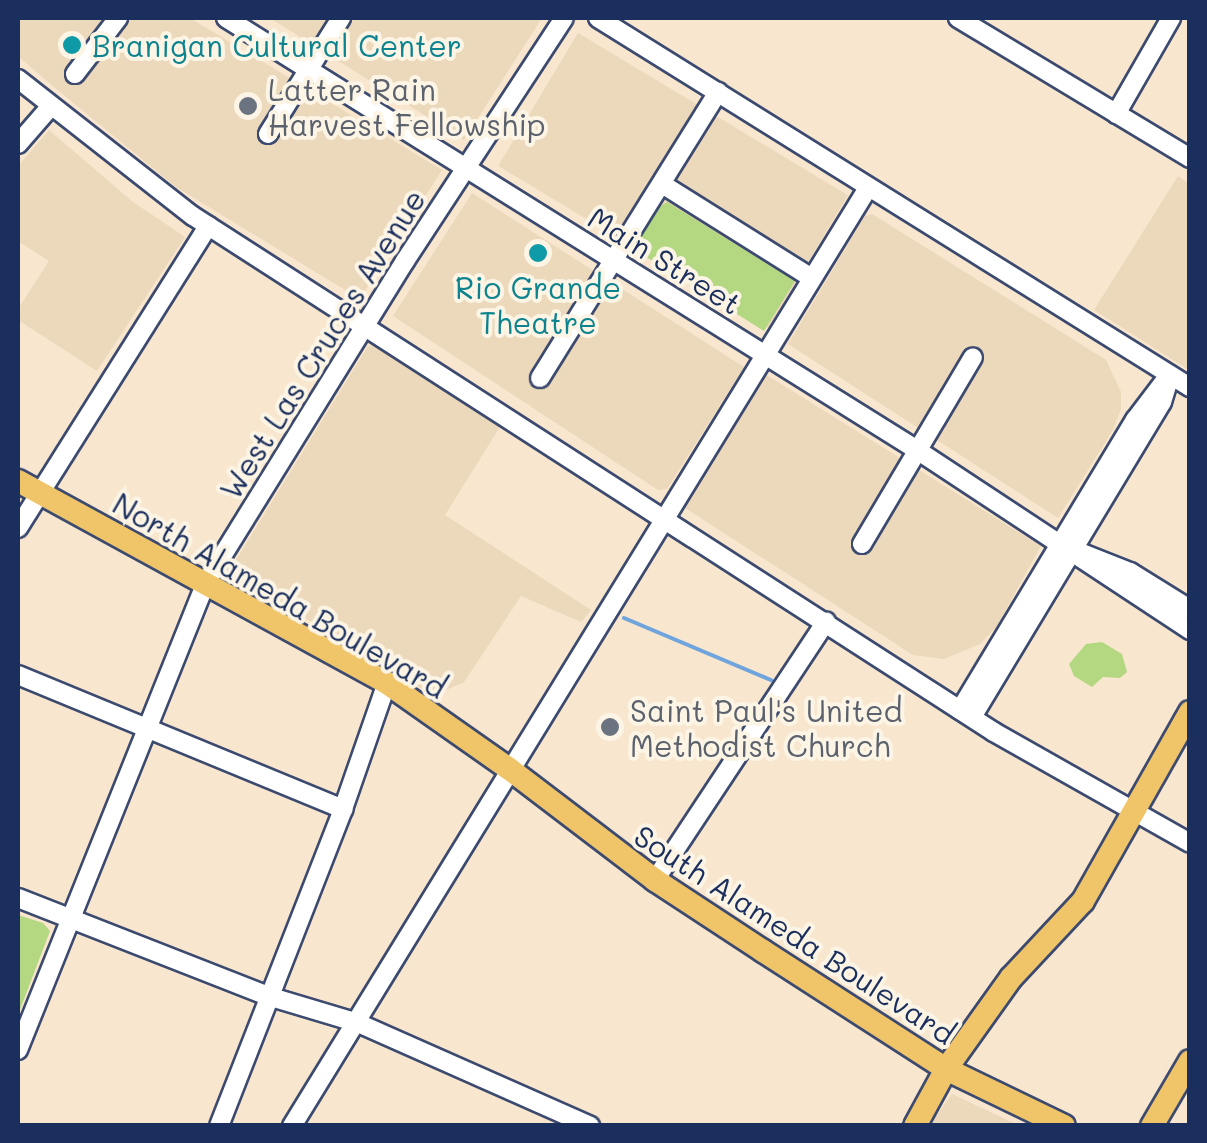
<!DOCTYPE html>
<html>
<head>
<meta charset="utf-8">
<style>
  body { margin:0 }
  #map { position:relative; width:1207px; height:1143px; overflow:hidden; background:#f8e6ce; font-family:Mali,sans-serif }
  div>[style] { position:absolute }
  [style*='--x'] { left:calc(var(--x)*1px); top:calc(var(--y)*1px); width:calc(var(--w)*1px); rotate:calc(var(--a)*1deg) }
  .built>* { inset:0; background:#ecd8ba; transform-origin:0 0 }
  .green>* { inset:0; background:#b3d881 }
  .stream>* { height:4px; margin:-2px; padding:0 2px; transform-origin:2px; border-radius:2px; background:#6fa4dc }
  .roads { filter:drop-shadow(2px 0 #3c4a6f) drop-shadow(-2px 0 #3c4a6f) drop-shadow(0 2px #3c4a6f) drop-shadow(0 -2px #3c4a6f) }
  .minor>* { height:18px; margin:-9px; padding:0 9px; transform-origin:9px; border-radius:9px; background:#fff }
  .major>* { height:22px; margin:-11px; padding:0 11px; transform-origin:11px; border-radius:11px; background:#f0c469 }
  .dots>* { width:28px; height:28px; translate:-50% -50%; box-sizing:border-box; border:5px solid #fcf5e5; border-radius:50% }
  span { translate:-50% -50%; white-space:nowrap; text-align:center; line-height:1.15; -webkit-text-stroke:8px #fcf5e5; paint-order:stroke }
  .culture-label { font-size:30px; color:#0d838f }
  .left { translate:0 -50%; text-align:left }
  .worship-label { font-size:30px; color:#5b616d }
  .street-label { font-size:30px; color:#1b2f5e }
  .frame { position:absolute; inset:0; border:20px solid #1b2f5e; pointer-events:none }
</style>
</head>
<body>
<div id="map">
  <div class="built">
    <i style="clip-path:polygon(18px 18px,190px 18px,442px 170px,360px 299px,176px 187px,49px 83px,18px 56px)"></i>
    <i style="clip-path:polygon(270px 18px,542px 18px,464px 140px)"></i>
    <i style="left:578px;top:33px;width:315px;height:155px;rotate:31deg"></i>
    <i style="clip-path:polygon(49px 130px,133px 202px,185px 237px,97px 371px,18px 320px,18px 309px,49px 261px,18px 241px,18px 166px)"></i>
    <i style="clip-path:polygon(1178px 176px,1189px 183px,1189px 370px,1094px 310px)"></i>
    <i style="clip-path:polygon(472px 193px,744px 367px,667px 489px,658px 490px,393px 316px)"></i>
    <i style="clip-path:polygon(872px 214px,1106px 360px,1121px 392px,1121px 409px,1113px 430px,1058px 518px,788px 344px,865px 216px)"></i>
    <i style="clip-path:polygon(377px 345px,503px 422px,445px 515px,591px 610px,581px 622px,521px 596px,464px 682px,433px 696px,333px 633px,226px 576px,368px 346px)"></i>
    <i style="clip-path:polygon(765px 374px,1041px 546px,996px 627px,980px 644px,944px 659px,913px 655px,682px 506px)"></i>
    <i style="clip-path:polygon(952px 1094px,1018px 1125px,929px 1125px)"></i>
  </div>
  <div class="green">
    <i style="clip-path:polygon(667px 202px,795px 281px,764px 331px,632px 248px,657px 209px)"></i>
    <i style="clip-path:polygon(1102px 642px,1122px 654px,1127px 672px,1120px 678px,1103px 677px,1092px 687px,1074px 676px,1069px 664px,1086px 644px)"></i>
    <i style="clip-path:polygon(18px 915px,43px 923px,50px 931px,18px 1015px)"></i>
  </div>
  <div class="stream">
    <i style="--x:624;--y:618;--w:160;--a:22.9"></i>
  </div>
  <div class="roads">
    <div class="minor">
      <i style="--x:226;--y:18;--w:815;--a:32.01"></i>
      <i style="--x:917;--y:450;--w:327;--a:33.4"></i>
      <i style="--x:598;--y:18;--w:698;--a:31.94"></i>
      <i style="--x:958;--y:18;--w:271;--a:31.1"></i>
      <i style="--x:75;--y:74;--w:71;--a:-52.5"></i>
      <i style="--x:18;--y:79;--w:222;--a:38.1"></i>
      <i style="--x:193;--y:216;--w:953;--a:32.79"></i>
      <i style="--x:994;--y:732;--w:225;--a:29.5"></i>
      <i style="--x:1116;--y:114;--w:111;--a:-60.2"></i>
      <i style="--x:268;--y:134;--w:137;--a:-57.8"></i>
      <i style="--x:18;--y:144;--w:50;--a:-49"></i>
      <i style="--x:662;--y:184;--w:177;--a:32.1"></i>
      <i style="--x:540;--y:378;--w:337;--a:-58.1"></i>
      <i style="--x:18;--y:528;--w:357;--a:-57.8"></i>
      <i style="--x:862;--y:544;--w:217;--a:-59.3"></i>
      <i style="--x:1079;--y:552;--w:55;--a:21.4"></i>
      <i style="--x:1130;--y:572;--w:70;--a:31.7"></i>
      <i style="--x:18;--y:675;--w:352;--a:22.4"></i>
      <i style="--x:960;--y:710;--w:339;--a:-58.9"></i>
      <i style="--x:1135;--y:420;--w:51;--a:-52.9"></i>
      <i style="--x:972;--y:717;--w:368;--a:-58.9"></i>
      <i style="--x:1162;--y:402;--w:28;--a:-73"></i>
      <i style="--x:655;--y:880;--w:310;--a:-56.5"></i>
      <i style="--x:18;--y:898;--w:272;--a:21.4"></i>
      <i style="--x:271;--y:997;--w:91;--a:16.6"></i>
      <i style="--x:358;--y:1023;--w:254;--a:23.9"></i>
      <i style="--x:18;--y:1050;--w:504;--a:-68.11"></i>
      <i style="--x:206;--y:582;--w:378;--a:-58.2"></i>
      <i style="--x:405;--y:261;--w:290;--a:-56.8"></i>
      <i style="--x:219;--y:1126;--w:340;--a:-68.6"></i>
      <i style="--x:343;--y:809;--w:133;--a:-70.8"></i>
      <i style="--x:292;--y:1126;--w:1101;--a:-58.45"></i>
    </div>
    <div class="major">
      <i style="--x:18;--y:481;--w:421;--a:28.7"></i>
      <i style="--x:387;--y:683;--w:148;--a:35.1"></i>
      <i style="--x:508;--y:768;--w:185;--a:37.3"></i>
      <i style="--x:655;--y:880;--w:129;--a:33.3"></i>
      <i style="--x:763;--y:951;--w:218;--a:32.8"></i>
      <i style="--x:946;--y:1069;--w:131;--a:25.8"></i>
      <i style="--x:915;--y:1126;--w:65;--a:-61.5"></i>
      <i style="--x:946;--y:1069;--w:112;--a:-54.5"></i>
      <i style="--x:1011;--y:978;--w:105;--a:-46.9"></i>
      <i style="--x:1083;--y:901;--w:217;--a:-60.5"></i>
      <i style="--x:1152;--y:1126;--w:75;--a:-59.7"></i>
    </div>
  </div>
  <div class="dots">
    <i style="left:72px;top:45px;background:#0f9aa8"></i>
    <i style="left:248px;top:106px;background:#6b7280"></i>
    <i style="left:538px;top:253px;background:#0f9aa8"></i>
    <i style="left:610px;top:727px;background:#6b7280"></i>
  </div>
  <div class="culture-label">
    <span class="left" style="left:92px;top:45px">Branigan Cultural Center</span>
    <span style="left:538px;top:304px">Rio Grande<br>Theatre</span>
  </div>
  <div class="worship-label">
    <span class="left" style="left:268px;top:106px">Latter Rain<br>Harvest Fellowship</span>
    <span class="left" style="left:630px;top:727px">Saint Paul's United<br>Methodist Church</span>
  </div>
  <div class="street-label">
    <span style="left:665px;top:260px;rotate:32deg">Main Street</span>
    <span style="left:322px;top:344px;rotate:-58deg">West Las Cruces Avenue</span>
    <span style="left:280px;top:595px;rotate:30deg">North Alameda Boulevard</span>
    <span style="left:795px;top:934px;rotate:33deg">South Alameda Boulevard</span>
  </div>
  <div class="frame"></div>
</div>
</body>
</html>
